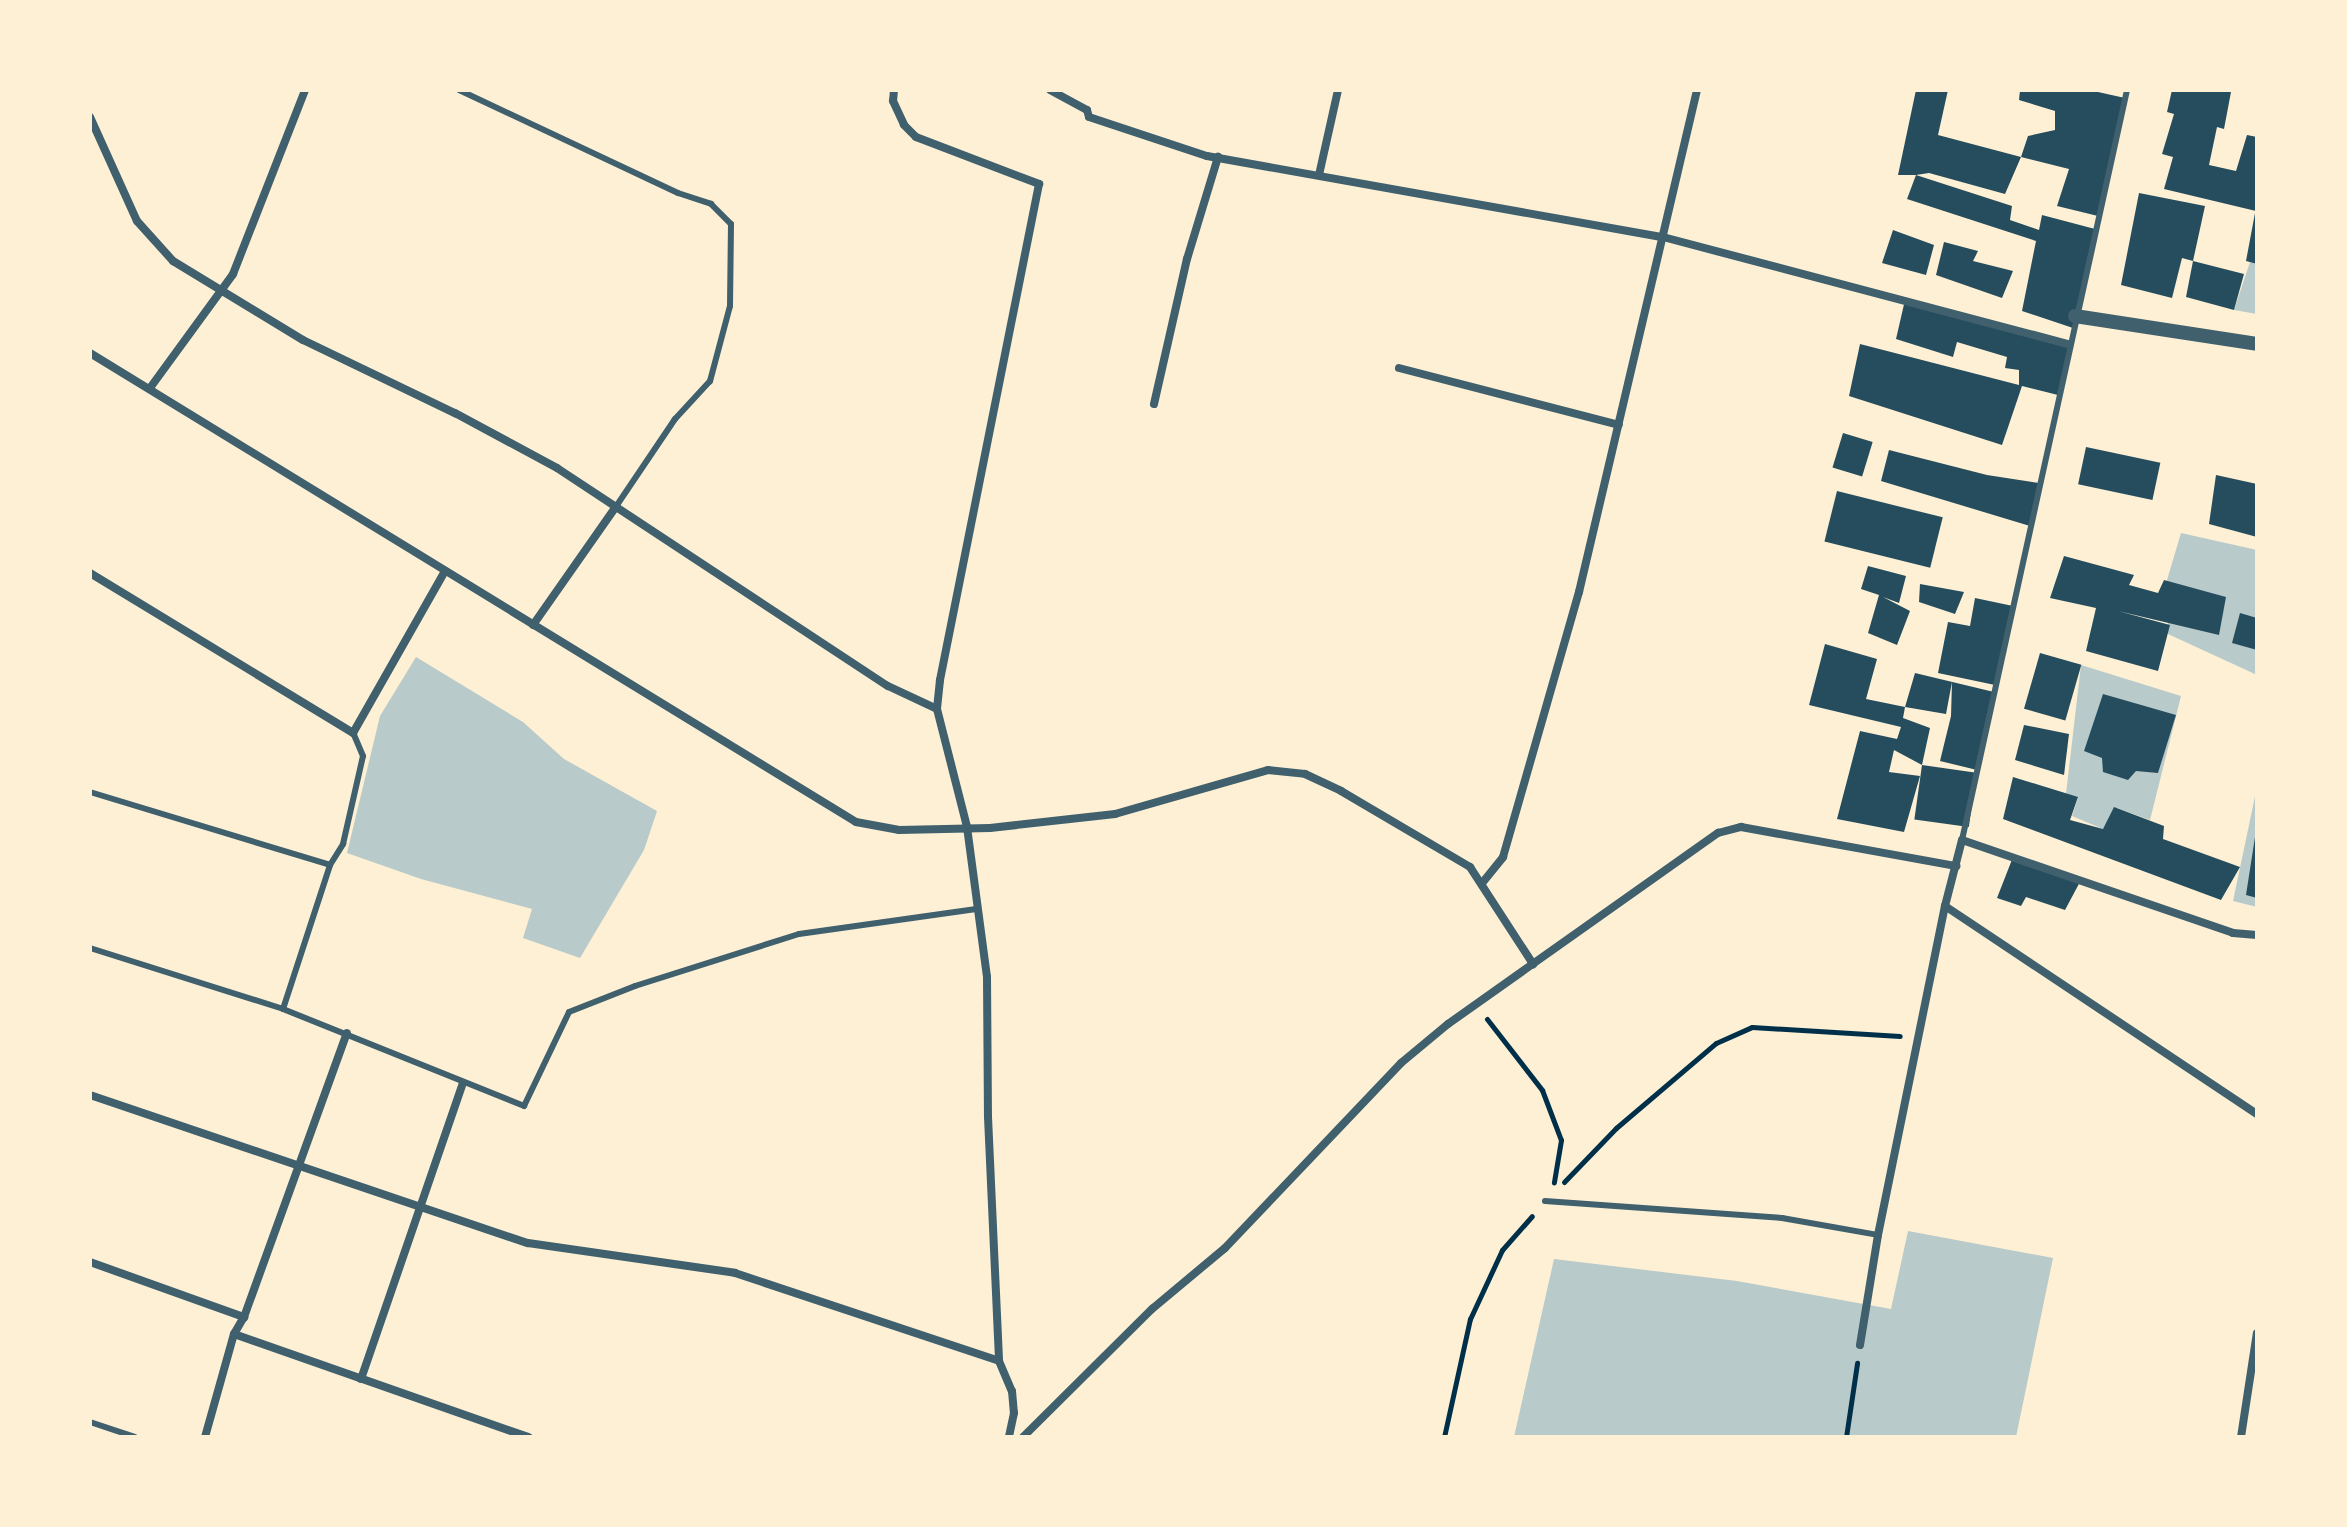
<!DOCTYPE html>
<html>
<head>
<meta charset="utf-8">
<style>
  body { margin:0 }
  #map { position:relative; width:2347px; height:1527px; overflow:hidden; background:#fdf0d5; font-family:"Source Sans 3",sans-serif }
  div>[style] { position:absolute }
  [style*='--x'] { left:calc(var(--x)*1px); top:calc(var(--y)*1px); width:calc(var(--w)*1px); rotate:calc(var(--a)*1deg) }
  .green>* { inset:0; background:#b9caca }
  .building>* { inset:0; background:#264d5e; transform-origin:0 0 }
  .path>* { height:5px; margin:-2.5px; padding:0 2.5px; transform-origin:2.5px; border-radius:2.5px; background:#003049 }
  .service>* { height:6px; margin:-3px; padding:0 3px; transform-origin:3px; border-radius:3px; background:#3f606c }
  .minor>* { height:8px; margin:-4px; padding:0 4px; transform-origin:4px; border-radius:4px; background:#3f606c }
  .tertiary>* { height:14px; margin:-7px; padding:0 7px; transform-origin:7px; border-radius:7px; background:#3f606c }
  span { translate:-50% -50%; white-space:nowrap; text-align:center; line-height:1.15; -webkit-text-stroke:6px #fdf0d5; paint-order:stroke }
  .frame { position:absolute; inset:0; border:92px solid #fdf0d5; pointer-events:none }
</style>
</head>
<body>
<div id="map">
  <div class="green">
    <i style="clip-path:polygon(2250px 262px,2257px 264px,2257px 314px,2234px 310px)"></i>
    <i style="clip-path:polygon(2181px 533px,2257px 550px,2257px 675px,2168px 634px,2167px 580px)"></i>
    <i style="clip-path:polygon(416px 657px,523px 722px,564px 759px,657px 811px,644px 850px,580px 958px,523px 938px,532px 909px,421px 879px,347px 853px,380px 716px)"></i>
    <i style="clip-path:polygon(2081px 665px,2181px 696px,2150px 820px,2117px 808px,2103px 829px,2072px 816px,2078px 798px,2066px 794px)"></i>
    <i style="clip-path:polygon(2257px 787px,2257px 907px,2233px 901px)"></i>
    <i style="clip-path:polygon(1908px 1231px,2053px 1258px,2016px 1437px,1514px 1437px,1554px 1259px,1737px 1281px,1891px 1309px)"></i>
  </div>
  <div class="building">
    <i style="clip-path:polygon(1916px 90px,1948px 90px,1938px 135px,2021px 157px,2005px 194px,1929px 173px,1916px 175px,2012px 206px,2010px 220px,2039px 230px,2042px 215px,2095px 229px,2073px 328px,2022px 311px,2036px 241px,1907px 199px,1916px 175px,1898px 175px)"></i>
    <i style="clip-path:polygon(2020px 90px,2089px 90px,2125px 98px,2098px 216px,2057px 206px,2069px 169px,2021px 157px,2028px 136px,2055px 130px,2055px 111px,2019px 100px)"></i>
    <i style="clip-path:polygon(2172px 90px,2231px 92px,2224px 129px,2217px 127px,2209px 165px,2236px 171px,2247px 135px,2257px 137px,2256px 211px,2164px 189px,2173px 157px,2162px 154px,2174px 114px,2167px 112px)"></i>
    <i style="clip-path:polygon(2139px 193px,2205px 206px,2193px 261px,2244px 274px,2234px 310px,2186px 297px,2193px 261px,2182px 258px,2172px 298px,2121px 285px)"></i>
    <i style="clip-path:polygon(2255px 213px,2257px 213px,2257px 264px,2246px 261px)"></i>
    <i style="clip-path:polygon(1893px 230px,1934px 245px,1926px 275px,1882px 263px)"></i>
    <i style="clip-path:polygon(1944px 242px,1978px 251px,1973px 261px,2013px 271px,2002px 298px,1936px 275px)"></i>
    <i style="clip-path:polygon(1905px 300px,2069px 344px,2058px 395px,2022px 386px,2002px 445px,1849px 396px,1860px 344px,2019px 385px,2019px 370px,2005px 368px,2007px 357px,1957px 342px,1953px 357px,1896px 339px)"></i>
    <i style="left:1843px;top:433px;width:31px;height:36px;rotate:17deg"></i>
    <i style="left:2086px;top:447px;width:76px;height:38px;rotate:12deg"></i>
    <i style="clip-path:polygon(1889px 450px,1987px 475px,2039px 483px,2030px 526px,1881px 481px)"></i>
    <i style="clip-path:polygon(2216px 475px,2257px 484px,2257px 537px,2209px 524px)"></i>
    <i style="left:1837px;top:491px;width:109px;height:52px;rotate:14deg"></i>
    <i style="clip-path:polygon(2064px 556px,2134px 575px,2129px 585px,2158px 593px,2164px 580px,2226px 597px,2219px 635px,2118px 611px,2170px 625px,2158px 671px,2086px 651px,2096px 608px,2050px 598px)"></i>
    <i style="clip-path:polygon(1868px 566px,1906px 576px,1899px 603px,1883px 597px,1910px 611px,1897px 645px,1868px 633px,1879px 595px,1861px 589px)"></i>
    <i style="clip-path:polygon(1920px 584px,1964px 592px,1955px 614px,1919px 602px)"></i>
    <i style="clip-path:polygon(1975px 598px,2013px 606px,1995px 685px,1938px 673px,1948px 622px,1970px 626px)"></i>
    <i style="clip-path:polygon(2240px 613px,2257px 618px,2257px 650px,2232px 643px)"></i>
    <i style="clip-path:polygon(1825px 644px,1877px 659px,1866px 699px,1905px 707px,1903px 718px,1930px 728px,1922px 765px,1894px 750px,1889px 772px,1920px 776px,1904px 832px,1837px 819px,1860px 731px,1897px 739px,1901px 727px,1809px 705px)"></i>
    <i style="left:2040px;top:653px;width:43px;height:58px;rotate:16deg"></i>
    <i style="clip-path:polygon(1915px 673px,1994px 692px,1977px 770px,1940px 761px,1951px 716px,1952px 682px,1946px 714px,1905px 707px)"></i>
    <i style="clip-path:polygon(2103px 694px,2176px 715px,2158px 773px,2136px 771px,2128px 780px,2103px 772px,2102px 758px,2084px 751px)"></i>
    <i style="clip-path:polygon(2024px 725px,2069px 734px,2064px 775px,2015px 760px)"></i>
    <i style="left:1922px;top:765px;width:55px;height:55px;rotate:8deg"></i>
    <i style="clip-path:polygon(2013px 777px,2078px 797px,2070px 820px,2103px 829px,2114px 807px,2164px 826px,2163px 839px,2240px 867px,2221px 900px,2003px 819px)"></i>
    <i style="clip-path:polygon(2255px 837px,2257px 837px,2257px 898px,2246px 895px)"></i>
    <i style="clip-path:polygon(2013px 857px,2081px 880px,2065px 910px,2026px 897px,2021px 906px,1997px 898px)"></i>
  </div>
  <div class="path">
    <i style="--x:1487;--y:1019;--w:90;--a:52.2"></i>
    <i style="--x:1542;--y:1090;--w:53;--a:69.2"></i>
    <i style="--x:1561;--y:1140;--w:43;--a:99.5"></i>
    <i style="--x:1564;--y:1182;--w:75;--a:-46.1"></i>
    <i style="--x:1616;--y:1128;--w:131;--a:-40.4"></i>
    <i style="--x:1716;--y:1043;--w:39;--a:-24"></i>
    <i style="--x:1752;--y:1027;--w:148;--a:3.5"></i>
    <i style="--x:1444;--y:1437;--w:121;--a:-77.6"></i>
    <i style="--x:1470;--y:1319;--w:76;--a:-65.1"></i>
    <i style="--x:1502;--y:1250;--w:45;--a:-48.6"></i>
    <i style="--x:1846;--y:1437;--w:75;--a:-81.5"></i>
  </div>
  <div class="service">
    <i style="--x:459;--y:90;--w:242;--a:25.2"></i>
    <i style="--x:678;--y:193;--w:35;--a:18"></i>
    <i style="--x:711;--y:204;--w:28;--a:45"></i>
    <i style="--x:731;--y:224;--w:82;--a:90.7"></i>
    <i style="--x:730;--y:306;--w:78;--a:104.9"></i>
    <i style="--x:710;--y:381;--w:52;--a:132.6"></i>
    <i style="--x:675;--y:419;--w:107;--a:124"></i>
    <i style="--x:90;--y:792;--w:251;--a:16.9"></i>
    <i style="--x:1962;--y:840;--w:768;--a:-77.59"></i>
    <i style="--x:90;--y:948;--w:202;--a:17.5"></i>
    <i style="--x:283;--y:1009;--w:260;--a:21.9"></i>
    <i style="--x:524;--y:1106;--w:104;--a:-64.4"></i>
    <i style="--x:569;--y:1012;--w:71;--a:-21.5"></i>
    <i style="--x:635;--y:986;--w:172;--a:-17.6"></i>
    <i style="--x:799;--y:934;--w:179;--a:-8"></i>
    <i style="--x:283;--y:1009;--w:151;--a:-71.9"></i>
    <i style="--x:330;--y:865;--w:25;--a:-58"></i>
    <i style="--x:343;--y:844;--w:90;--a:-77.2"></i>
    <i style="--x:363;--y:756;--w:25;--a:-113"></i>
    <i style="--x:1545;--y:1201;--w:238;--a:4.1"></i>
    <i style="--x:1782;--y:1218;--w:97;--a:10"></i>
    <i style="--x:90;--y:1422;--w:47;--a:18.4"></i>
  </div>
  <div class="minor">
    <i style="--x:894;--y:90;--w:11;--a:95"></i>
    <i style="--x:893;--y:101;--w:26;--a:65"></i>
    <i style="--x:904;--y:125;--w:17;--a:45"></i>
    <i style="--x:916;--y:137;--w:132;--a:20.9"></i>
    <i style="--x:1039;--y:184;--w:506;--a:101.29"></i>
    <i style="--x:940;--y:680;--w:29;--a:96"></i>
    <i style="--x:937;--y:709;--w:122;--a:75.7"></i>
    <i style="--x:967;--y:827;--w:151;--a:82.4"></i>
    <i style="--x:987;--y:977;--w:140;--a:89.6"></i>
    <i style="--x:988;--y:1117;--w:244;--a:87.4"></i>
    <i style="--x:999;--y:1361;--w:33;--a:67"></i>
    <i style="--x:1012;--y:1391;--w:22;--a:85"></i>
    <i style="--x:1014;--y:1413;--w:25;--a:102"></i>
    <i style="--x:1050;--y:90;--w:42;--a:28.4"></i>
    <i style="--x:1087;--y:110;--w:7;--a:74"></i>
    <i style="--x:1089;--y:117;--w:124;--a:18.3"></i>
    <i style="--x:1207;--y:156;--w:463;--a:10.1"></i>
    <i style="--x:1663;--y:237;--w:420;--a:14.8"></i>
    <i style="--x:90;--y:117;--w:114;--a:65.7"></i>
    <i style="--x:137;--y:221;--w:54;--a:48"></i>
    <i style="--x:173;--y:261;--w:152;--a:31.3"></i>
    <i style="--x:303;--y:340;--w:169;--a:25.7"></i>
    <i style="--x:455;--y:413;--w:116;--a:28.3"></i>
    <i style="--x:557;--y:468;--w:396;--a:33.4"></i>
    <i style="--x:888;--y:686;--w:54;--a:25.1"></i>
    <i style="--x:1319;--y:175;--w:87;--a:-77.4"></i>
    <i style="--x:90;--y:353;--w:898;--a:31.48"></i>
    <i style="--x:856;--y:822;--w:44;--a:10.5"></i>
    <i style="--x:899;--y:830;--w:91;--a:-1.3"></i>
    <i style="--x:990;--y:828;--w:126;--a:-6.4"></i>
    <i style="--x:1115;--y:814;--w:159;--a:-16"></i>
    <i style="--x:1268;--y:770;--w:37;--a:6"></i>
    <i style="--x:1305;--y:774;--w:40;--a:25"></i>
    <i style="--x:1341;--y:791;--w:150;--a:30.5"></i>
    <i style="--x:1470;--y:867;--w:116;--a:57"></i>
    <i style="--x:1399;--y:368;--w:227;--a:14.5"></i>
    <i style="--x:150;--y:388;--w:141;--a:-53.9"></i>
    <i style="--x:233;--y:274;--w:198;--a:-68.6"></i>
    <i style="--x:1154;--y:404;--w:149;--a:-77.2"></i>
    <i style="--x:1187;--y:259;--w:107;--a:-73.1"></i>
    <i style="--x:90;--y:573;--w:308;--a:31.3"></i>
    <i style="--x:353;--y:733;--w:186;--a:-60.4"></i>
    <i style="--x:533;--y:625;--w:143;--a:-55"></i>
    <i style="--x:1483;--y:882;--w:32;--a:-51"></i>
    <i style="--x:1503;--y:857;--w:276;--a:-74"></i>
    <i style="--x:1579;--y:592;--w:516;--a:-76.77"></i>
    <i style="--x:1945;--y:906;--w:375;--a:33.7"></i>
    <i style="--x:90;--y:1095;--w:462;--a:18.7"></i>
    <i style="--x:528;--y:1243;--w:209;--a:8.2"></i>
    <i style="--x:735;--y:1273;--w:278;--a:18.4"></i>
    <i style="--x:90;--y:1262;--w:164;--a:19.7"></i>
    <i style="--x:234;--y:1334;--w:312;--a:19.3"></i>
    <i style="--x:1860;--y:1345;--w:111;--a:-80.7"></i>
    <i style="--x:1878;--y:1235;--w:336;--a:-78.5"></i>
    <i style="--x:1945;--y:906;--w:68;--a:-75.6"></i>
    <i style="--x:1962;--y:840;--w:287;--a:18.9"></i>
    <i style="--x:2233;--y:933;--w:24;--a:5"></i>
    <i style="--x:361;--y:1379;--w:313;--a:-71"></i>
    <i style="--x:205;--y:1437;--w:107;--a:-74.3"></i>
    <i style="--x:234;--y:1334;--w:20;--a:-60"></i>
    <i style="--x:244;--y:1317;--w:302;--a:-70.1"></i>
    <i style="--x:1023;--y:1437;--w:182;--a:-44.8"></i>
    <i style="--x:1152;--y:1309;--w:95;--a:-39.9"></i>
    <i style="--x:1225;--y:1248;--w:255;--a:-46.4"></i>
    <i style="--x:1401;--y:1063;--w:61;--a:-39.7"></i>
    <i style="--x:1448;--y:1024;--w:331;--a:-35.3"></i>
    <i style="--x:1718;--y:833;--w:24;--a:-15"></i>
    <i style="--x:1741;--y:827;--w:219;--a:10.3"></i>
    <i style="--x:2241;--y:1437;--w:105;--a:-81.3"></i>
  </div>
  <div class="tertiary">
    <i style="--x:2075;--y:316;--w:184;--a:8.7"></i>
  </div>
  <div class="frame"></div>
</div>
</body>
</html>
